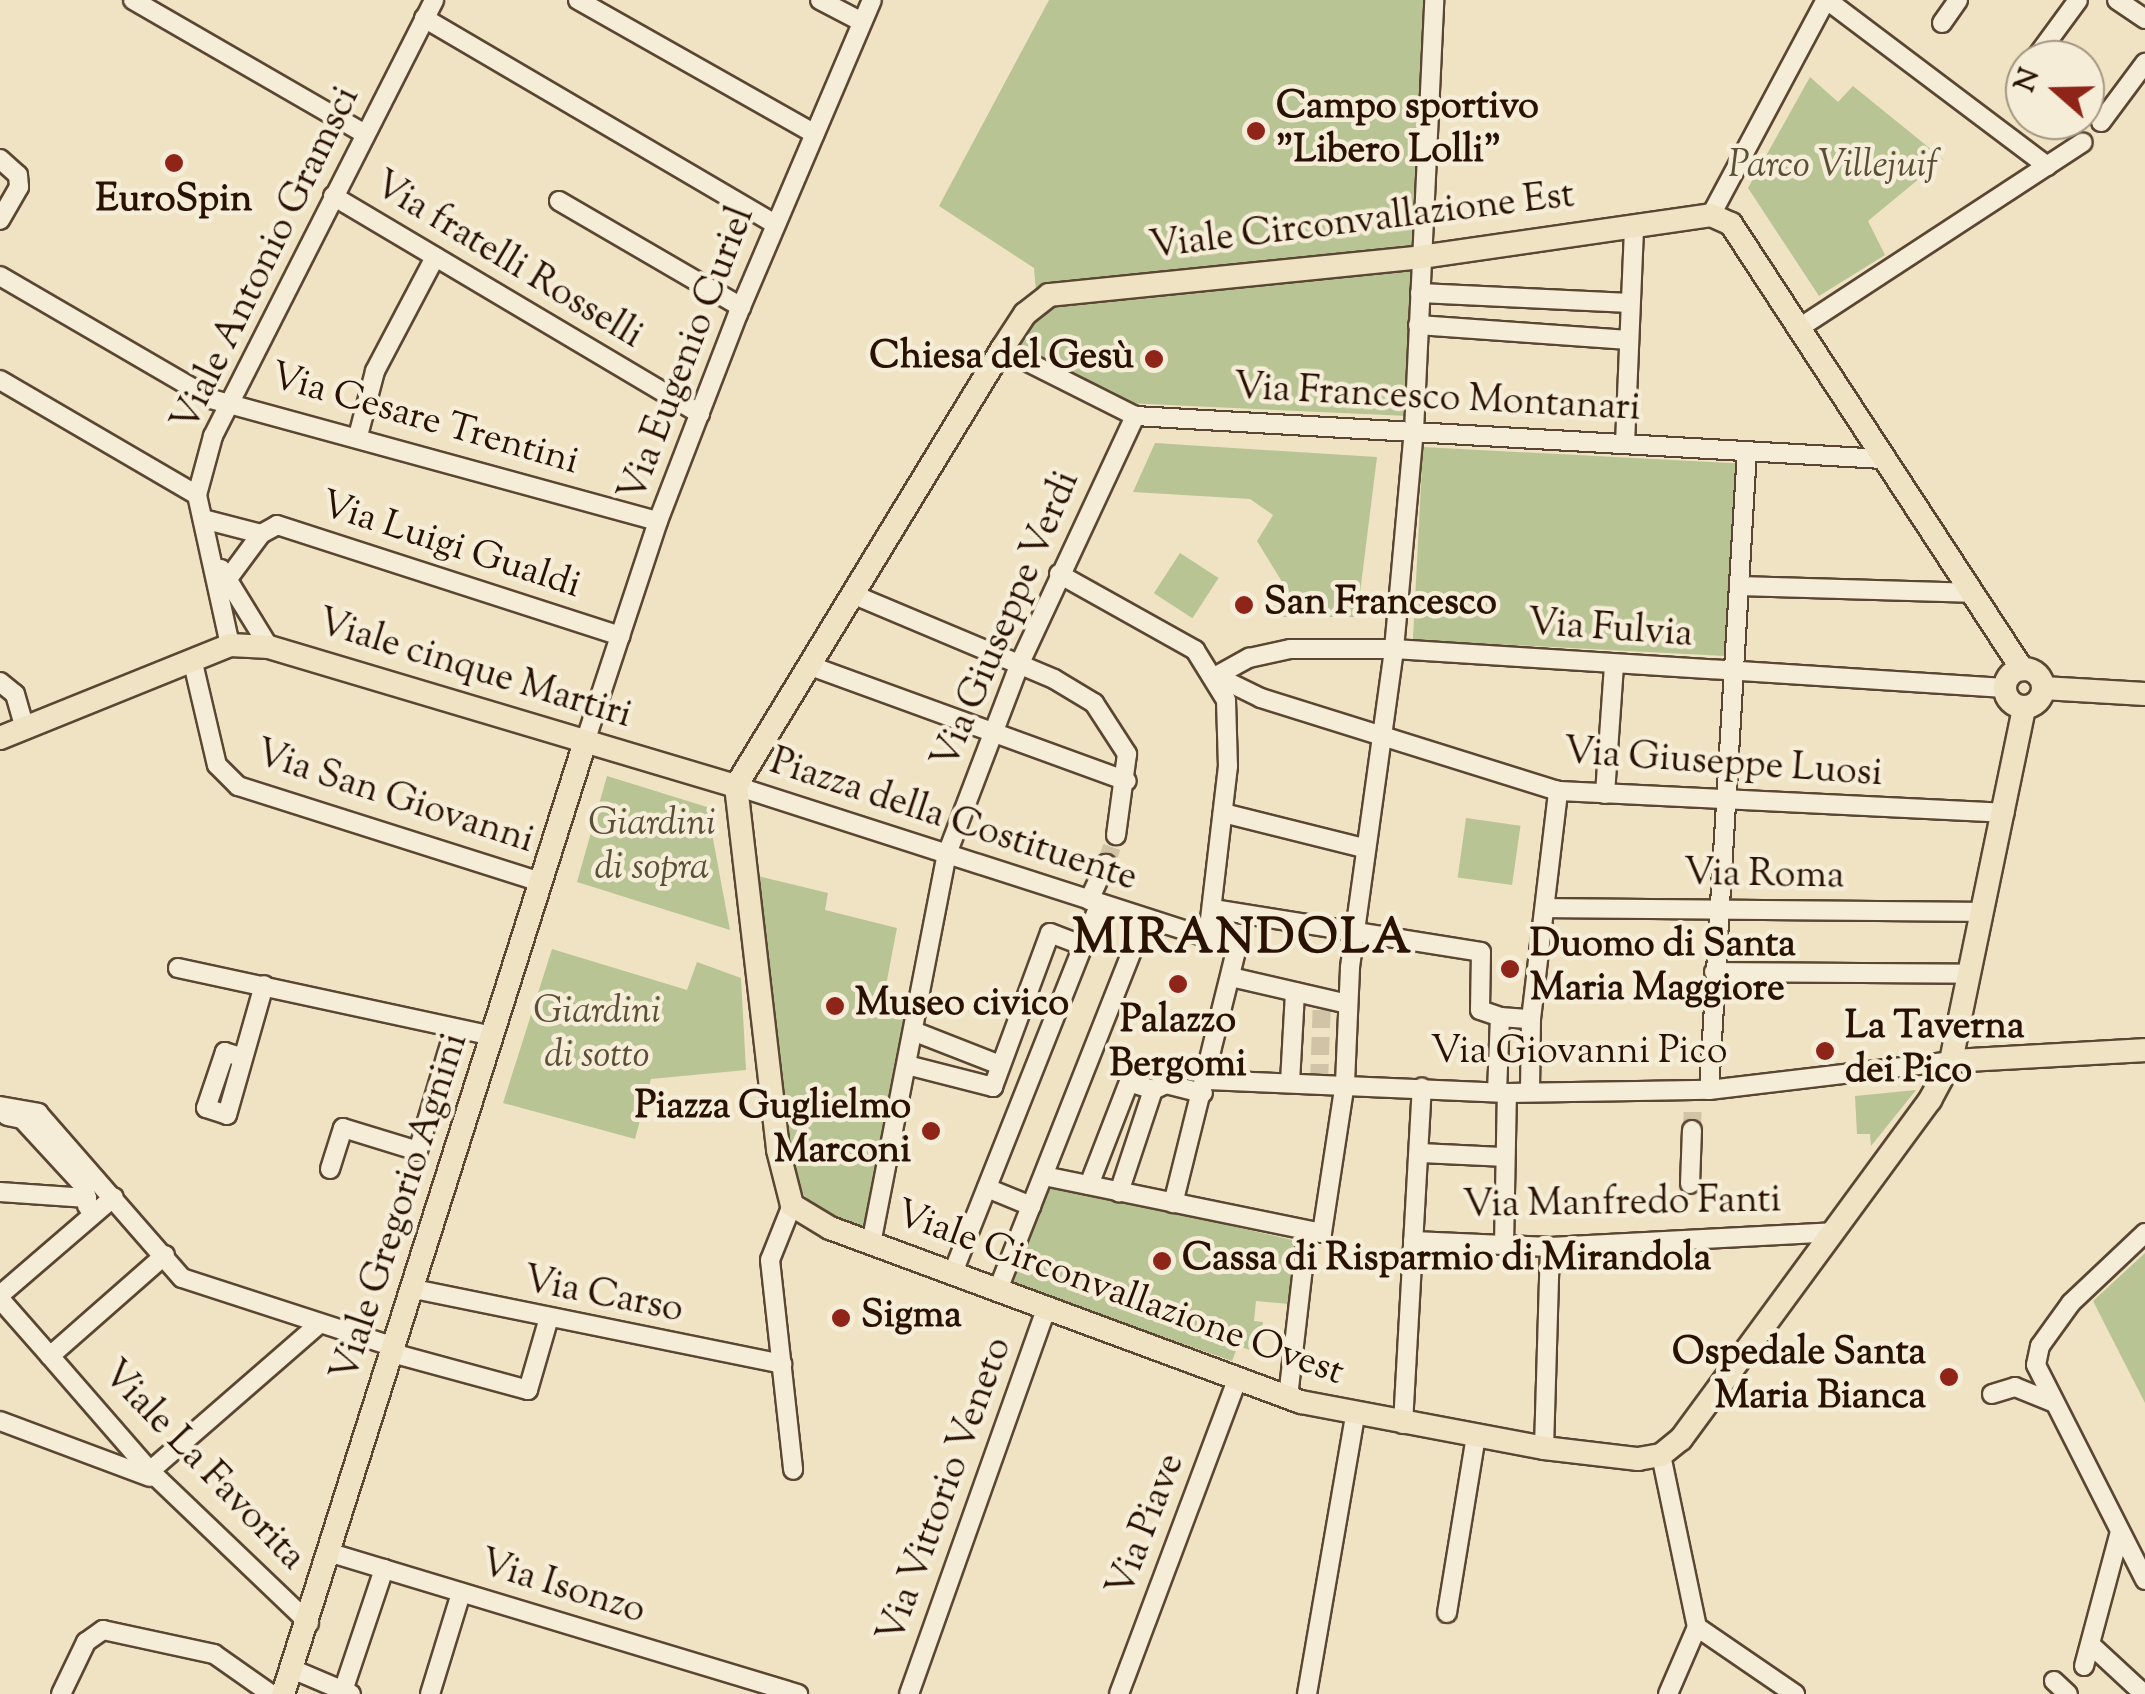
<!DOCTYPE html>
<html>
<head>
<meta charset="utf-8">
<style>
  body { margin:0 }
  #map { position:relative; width:2145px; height:1694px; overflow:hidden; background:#efe3c3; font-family:"Sorts Mill Goudy",serif }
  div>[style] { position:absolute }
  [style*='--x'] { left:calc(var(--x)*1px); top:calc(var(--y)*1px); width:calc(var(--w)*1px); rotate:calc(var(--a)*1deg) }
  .green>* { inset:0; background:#b9c494; transform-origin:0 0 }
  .minor-tunnel>* { height:18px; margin-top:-9px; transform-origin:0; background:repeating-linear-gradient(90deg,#d1c4a6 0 18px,transparent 0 27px) }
  .roads { filter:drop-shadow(2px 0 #5a4632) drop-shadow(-2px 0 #5a4632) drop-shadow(0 2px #5a4632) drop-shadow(0 -2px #5a4632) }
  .minor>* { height:18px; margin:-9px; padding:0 9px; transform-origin:9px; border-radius:9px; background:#f5edd8 }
  .major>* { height:22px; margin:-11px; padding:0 11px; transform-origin:11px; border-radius:11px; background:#efe3c3 }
  .major>.ring { margin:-11px; padding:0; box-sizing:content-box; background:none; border:22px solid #efe3c3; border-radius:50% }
  .dots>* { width:28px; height:28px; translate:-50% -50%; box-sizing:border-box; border:5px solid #f5edd8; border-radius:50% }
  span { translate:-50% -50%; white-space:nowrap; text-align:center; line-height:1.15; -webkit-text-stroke:9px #f5edd8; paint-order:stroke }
  .poi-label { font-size:38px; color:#291202; font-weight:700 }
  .left { translate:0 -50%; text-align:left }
  .right { translate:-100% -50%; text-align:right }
  .park-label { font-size:38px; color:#5b5035; font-style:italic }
  .street-label { font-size:38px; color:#291202 }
  .district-label { font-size:48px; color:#291202; font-weight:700; letter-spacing:2.5px }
  .north { position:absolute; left:2005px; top:40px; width:100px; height:100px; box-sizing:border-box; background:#f5edd8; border:2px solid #a39582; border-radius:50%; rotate:290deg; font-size:28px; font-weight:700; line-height:40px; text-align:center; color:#291202 }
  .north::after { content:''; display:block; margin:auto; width:35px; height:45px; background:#8f2418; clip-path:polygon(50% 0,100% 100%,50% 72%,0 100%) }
</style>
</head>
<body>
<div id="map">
  <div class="green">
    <i style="clip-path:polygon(1049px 0,1424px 0,1417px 253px,1036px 292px,1034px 268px,939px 206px)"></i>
    <i style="clip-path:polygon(1810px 77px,1838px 102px,1853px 86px,1943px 159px,1868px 221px,1885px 255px,1819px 296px,1748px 188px)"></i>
    <i style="clip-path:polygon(1421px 257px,1408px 416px,1126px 403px,1002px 349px,1049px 295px)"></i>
    <i style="clip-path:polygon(1155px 443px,1377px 457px,1357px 617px,1270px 617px,1281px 580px,1257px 541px,1273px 515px,1250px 499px,1133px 492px)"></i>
    <i style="left:1423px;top:447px;width:317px;height:193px;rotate:3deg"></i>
    <i style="left:1180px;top:553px;width:46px;height:48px;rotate:33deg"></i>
    <i style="clip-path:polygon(607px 776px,707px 807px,730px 930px,577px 882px)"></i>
    <i style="left:1466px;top:818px;width:55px;height:60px;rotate:8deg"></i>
    <i style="clip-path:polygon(746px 873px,828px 893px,825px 910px,897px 928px,883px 1001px,917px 1007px,870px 1233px,818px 1211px,790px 1179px)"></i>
    <i style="clip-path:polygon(552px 949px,687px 990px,697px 962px,741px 978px,746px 1070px,651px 1079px,635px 1139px,503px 1103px)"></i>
    <i style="clip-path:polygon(1916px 1090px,1871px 1146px,1870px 1134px,1857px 1134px,1855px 1096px)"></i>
    <i style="clip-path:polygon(1046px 1184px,1297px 1241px,1289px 1304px,1256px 1301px,1254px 1321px,1263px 1322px,1259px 1353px,1238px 1346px,1232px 1361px,1008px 1283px)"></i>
    <i style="clip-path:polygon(2145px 1253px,2145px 1403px,2093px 1301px)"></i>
  </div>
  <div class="minor-tunnel">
    <i style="--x:1106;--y:864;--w:31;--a:-71"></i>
    <i style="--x:1319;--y:1082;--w:83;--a:-87.9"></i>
    <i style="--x:1692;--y:1130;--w:27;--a:-88"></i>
  </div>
  <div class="roads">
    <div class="minor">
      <i style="--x:133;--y:0;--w:268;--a:30"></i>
      <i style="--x:578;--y:0;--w:272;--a:29.5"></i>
      <i style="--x:820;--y:0;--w:47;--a:27.6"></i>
      <i style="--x:1827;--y:0;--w:276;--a:37"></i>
      <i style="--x:2117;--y:0;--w:34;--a:34"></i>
      <i style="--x:424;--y:18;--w:406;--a:30.4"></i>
      <i style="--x:1942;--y:23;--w:28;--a:-55"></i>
      <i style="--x:2034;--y:60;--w:74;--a:-53.7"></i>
      <i style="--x:2020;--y:79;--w:9;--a:-54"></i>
      <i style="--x:2101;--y:122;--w:74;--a:-53.3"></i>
      <i style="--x:0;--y:159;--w:24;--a:42"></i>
      <i style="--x:18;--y:175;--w:12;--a:85"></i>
      <i style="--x:19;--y:187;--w:38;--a:120"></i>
      <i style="--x:333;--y:196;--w:427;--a:30.7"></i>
      <i style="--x:559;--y:201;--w:211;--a:30.2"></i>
      <i style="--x:1711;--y:215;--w:244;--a:-61.9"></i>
      <i style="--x:0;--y:276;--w:244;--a:30.2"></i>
      <i style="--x:211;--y:399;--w:463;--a:15.3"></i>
      <i style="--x:1420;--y:293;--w:210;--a:2.7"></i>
      <i style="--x:1418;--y:325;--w:211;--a:4.1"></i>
      <i style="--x:1799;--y:328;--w:339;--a:-33.2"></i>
      <i style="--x:1002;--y:349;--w:149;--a:26.7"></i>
      <i style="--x:1135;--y:416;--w:750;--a:3.29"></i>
      <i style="--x:0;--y:380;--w:228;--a:30.3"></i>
      <i style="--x:358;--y:436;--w:67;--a:-75.3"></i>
      <i style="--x:375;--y:371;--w:129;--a:-62.2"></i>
      <i style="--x:1625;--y:444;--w:218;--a:-87.6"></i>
      <i style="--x:203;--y:519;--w:60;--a:14.5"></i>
      <i style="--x:261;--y:534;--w:18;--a:-29"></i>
      <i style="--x:277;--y:525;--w:361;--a:17.9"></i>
      <i style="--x:221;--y:569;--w:92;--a:58.4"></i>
      <i style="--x:1059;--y:574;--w:156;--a:29.2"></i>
      <i style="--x:1195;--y:650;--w:59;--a:58.2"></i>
      <i style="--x:1226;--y:700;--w:66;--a:88.3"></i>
      <i style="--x:1228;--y:766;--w:172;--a:96.7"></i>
      <i style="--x:227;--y:580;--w:57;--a:-53.5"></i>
      <i style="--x:1739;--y:586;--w:230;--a:1.7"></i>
      <i style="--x:852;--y:594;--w:219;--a:22.8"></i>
      <i style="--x:1054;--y:679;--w:47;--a:31"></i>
      <i style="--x:1094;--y:703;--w:61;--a:57.1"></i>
      <i style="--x:1127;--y:754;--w:82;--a:97.7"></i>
      <i style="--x:230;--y:645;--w:154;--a:-102.4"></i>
      <i style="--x:197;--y:495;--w:61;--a:-74.8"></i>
      <i style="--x:213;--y:436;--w:489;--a:-63.1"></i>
      <i style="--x:193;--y:663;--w:105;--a:76.8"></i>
      <i style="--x:217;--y:765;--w:30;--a:45"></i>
      <i style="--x:238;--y:786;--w:318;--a:17.6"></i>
      <i style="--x:808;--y:665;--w:339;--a:20"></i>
      <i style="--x:1216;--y:676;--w:50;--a:26.1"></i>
      <i style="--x:1261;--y:698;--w:311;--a:17.4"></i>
      <i style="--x:1558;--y:791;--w:447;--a:2.8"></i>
      <i style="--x:1216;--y:676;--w:38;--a:-29"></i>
      <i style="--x:1249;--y:658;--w:42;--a:-12.4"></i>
      <i style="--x:1290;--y:649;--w:104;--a:0"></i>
      <i style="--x:1394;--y:649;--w:612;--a:3.65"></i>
      <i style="--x:0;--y:682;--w:19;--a:39"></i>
      <i style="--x:15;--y:694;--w:36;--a:74"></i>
      <i style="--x:585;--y:742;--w:233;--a:-71.7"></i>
      <i style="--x:658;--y:521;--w:222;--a:-68.9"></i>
      <i style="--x:738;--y:314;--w:341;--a:-66.9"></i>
      <i style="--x:736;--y:786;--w:526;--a:17.82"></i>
      <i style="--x:1237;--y:947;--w:264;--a:104"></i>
      <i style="--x:1605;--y:794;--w:130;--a:-86"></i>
      <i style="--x:1223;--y:813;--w:144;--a:14"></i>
      <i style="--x:1089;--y:900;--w:40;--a:-65"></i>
      <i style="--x:1545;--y:908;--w:437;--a:0.5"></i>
      <i style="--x:1213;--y:909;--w:271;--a:9.1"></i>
      <i style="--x:1481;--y:952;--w:58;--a:91"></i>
      <i style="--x:1480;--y:1010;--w:21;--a:19"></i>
      <i style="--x:178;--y:968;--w:322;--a:12.2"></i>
      <i style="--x:1714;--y:972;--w:255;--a:0.4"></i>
      <i style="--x:1231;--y:977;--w:120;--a:13"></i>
      <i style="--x:1531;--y:1019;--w:230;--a:-83.2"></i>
      <i style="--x:913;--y:1031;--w:93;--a:21.3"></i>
      <i style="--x:241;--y:1057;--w:17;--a:-163"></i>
      <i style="--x:225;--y:1052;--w:59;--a:108.7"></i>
      <i style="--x:206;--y:1108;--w:22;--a:18"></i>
      <i style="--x:227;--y:1115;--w:135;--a:-74.1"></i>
      <i style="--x:907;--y:1065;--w:89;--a:14.3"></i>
      <i style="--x:993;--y:1087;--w:164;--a:-69.7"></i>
      <i style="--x:1050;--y:933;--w:36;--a:21"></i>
      <i style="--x:1207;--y:1080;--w:300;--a:2.5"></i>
      <i style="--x:1507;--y:1093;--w:202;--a:-0.9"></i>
      <i style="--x:1709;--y:1090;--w:244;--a:-6.8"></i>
      <i style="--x:1290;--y:1082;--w:90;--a:-86.8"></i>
      <i style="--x:1153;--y:1090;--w:14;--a:-25"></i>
      <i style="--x:1166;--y:1084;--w:38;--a:14"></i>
      <i style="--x:1709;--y:1090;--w:640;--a:-86.6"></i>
      <i style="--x:1497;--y:1092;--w:75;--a:-87.7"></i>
      <i style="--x:1500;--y:1017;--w:31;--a:4"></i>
      <i style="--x:1531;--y:1019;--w:73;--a:90.8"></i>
      <i style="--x:0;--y:1106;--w:39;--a:10"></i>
      <i style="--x:38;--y:1113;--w:219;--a:48.9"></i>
      <i style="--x:182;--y:1278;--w:223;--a:18"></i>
      <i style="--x:7;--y:1116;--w:15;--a:11"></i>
      <i style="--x:22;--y:1119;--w:90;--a:47.3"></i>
      <i style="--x:83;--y:1185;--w:14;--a:73"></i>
      <i style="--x:1419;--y:1153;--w:84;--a:2.7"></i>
      <i style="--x:330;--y:1169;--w:43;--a:-72.4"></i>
      <i style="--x:343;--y:1128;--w:78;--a:17"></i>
      <i style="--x:418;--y:1151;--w:128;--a:-73.3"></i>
      <i style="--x:1044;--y:1176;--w:284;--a:11.6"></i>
      <i style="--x:1322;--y:1233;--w:152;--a:-81.3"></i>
      <i style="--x:1345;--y:1083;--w:116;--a:-87.5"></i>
      <i style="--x:1350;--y:967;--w:321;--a:-82.1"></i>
      <i style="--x:1394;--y:649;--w:219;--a:-84.8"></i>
      <i style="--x:1414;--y:431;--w:431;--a:-87.3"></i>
      <i style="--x:1690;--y:1184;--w:54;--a:-87.9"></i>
      <i style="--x:1089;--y:1185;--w:110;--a:-68.8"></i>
      <i style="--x:1129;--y:1082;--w:25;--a:18"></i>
      <i style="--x:1153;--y:1090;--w:108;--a:108.4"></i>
      <i style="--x:987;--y:1188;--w:48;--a:22.2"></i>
      <i style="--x:0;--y:1192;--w:87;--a:3.9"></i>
      <i style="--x:87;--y:1198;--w:8;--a:90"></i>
      <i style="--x:792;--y:1205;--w:59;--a:111.8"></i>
      <i style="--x:770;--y:1260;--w:211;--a:83.7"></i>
      <i style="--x:2145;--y:1233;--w:102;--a:136.6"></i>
      <i style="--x:2071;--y:1303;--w:53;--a:125.8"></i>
      <i style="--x:2040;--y:1346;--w:19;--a:102"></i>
      <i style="--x:2036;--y:1365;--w:241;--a:63.1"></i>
      <i style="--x:1413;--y:1241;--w:137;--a:2.5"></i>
      <i style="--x:1550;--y:1247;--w:283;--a:-3"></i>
      <i style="--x:871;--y:1244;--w:397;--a:-79"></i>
      <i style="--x:947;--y:854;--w:202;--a:-69.1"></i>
      <i style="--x:1019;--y:665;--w:275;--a:-65"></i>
      <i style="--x:1504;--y:1245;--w:152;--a:-88.9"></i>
      <i style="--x:952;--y:1275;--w:399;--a:-68.3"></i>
      <i style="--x:414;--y:1289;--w:376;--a:11.5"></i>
      <i style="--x:997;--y:1292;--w:402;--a:-68.4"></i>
      <i style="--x:0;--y:1295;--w:150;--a:-40.7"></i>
      <i style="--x:0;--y:1299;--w:76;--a:48.7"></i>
      <i style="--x:50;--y:1356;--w:153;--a:-41.3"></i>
      <i style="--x:392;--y:1353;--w:141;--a:15.2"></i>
      <i style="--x:528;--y:1390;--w:72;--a:-73.8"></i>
      <i style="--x:50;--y:1356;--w:152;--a:49"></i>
      <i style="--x:150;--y:1471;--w:220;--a:43.7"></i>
      <i style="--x:1992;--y:1394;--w:24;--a:-17"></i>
      <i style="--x:2015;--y:1387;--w:40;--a:22"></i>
      <i style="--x:1288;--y:1397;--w:166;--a:-83.4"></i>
      <i style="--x:0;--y:1421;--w:160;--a:20.5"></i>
      <i style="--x:1403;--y:1424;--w:337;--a:-86.8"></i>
      <i style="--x:1544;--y:1448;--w:201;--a:-88.3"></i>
      <i style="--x:1661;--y:1455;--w:176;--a:78.2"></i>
      <i style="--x:150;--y:1471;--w:223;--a:-41"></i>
      <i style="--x:331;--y:1553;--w:488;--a:16.8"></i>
      <i style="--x:1447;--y:1613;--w:179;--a:-80.7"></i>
      <i style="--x:1697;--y:1627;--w:119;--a:34.4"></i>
      <i style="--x:2091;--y:1645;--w:72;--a:42.8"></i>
      <i style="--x:2084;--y:1666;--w:136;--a:-75"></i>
      <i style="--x:292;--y:1669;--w:64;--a:23"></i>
      <i style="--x:2054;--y:1681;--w:19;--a:43"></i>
      <i style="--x:343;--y:1691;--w:129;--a:-71.4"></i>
      <i style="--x:61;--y:1694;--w:58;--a:-64.3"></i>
      <i style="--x:86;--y:1642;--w:21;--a:-35"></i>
      <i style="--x:103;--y:1630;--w:114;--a:12.2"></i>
      <i style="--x:214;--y:1654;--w:70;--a:35.1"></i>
      <i style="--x:430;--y:1694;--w:106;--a:-72.9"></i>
      <i style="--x:909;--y:1694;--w:408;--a:-70.4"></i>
      <i style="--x:1119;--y:1694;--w:335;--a:-69.4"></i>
      <i style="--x:1307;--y:1694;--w:283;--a:-80.2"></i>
      <i style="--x:1668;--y:1694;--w:73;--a:-66.6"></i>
    </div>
    <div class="major">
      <i class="ring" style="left:2005px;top:669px;width:16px;height:16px"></i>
      <i style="--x:2043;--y:688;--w:102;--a:3.4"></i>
      <i style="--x:0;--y:738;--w:248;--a:-22"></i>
      <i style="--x:230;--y:645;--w:39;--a:3"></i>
      <i style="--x:269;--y:647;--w:487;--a:16.6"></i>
      <i style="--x:736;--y:786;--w:366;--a:83.4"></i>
      <i style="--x:778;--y:1150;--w:57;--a:75.7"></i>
      <i style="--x:792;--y:1205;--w:44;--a:31.2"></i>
      <i style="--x:830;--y:1228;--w:502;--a:20.28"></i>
      <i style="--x:1301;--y:1402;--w:247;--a:10.7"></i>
      <i style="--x:1544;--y:1448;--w:95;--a:6.7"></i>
      <i style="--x:1638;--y:1459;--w:23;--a:-10"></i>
      <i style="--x:1661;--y:1455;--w:26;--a:-39"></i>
      <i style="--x:1681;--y:1439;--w:421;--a:-53.7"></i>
      <i style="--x:1930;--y:1100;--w:44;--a:-61.7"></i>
      <i style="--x:1951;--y:1061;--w:361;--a:-78.3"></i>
      <i style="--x:736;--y:786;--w:512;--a:-58.67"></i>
      <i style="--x:1002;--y:349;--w:42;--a:-56.7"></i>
      <i style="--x:1025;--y:314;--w:31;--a:-38"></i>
      <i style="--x:1049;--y:295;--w:374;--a:-5.8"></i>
      <i style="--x:1421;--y:257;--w:293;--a:-8.2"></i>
      <i style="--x:1711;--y:215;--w:22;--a:24"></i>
      <i style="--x:1731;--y:224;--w:532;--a:56.82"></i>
      <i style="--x:1951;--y:1061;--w:194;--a:-3.2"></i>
      <i style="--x:283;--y:1694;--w:999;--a:-72.4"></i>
    </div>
  </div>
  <div class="dots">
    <i style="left:1256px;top:131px;background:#8f2418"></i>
    <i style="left:174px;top:163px;background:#8f2418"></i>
    <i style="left:1154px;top:359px;background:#8f2418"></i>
    <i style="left:1244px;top:605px;background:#8f2418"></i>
    <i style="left:1510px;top:969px;background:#8f2418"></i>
    <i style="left:1178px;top:984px;background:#8f2418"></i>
    <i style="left:835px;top:1006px;background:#8f2418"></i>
    <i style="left:1825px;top:1051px;background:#8f2418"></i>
    <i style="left:931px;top:1131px;background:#8f2418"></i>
    <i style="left:1162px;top:1261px;background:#8f2418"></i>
    <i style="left:841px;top:1318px;background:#8f2418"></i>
    <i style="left:1949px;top:1377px;background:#8f2418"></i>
  </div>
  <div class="poi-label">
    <span class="left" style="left:1276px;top:131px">Campo sportivo<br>"Libero Lolli"</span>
    <span style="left:174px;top:202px">EuroSpin</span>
    <span class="right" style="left:1134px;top:359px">Chiesa del Gesù</span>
    <span class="left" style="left:1264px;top:605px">San Francesco</span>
    <span class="left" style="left:1530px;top:969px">Duomo di Santa<br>Maria Maggiore</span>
    <span class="left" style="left:855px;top:1006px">Museo civico</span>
    <span style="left:1178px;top:1045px">Palazzo<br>Bergomi</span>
    <span class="left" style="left:1845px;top:1051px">La Taverna<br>dei Pico</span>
    <span class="right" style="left:911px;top:1131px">Piazza Guglielmo<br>Marconi</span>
    <span class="left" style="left:1182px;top:1261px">Cassa di Risparmio di Mirandola</span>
    <span class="left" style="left:861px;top:1318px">Sigma</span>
    <span class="right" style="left:1926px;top:1377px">Ospedale Santa<br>Maria Bianca</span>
  </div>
  <div class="park-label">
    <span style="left:1833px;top:168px">Parco Villejuif</span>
    <span style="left:652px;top:848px">Giardini<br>di sopra</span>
    <span style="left:597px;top:1036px">Giardini<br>di sotto</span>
  </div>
  <div class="street-label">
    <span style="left:1362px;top:223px;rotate:-7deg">Viale Circonvallazione Est</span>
    <span style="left:268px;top:260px;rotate:-64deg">Viale Antonio Gramsci</span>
    <span style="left:507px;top:262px;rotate:31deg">Via fratelli Rosselli</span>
    <span style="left:689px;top:355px;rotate:-69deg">Via Eugenio Curiel</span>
    <span style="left:1437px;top:400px;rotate:3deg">Via Francesco Montanari</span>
    <span style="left:424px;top:421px;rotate:16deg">Via Cesare Trentini</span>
    <span style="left:450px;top:547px;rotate:18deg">Via Luigi Gualdi</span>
    <span style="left:1008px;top:621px;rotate:-67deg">Via Giuseppe Verdi</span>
    <span style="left:1610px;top:631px;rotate:4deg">Via Fulvia</span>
    <span style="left:474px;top:671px;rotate:17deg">Viale cinque Martiri</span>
    <span style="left:1723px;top:765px;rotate:4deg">Via Giuseppe Luosi</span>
    <span style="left:394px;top:799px;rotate:18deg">Via San Giovanni</span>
    <span style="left:953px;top:822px;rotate:18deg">Piazza della Costituente</span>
    <span style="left:1764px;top:877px;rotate:1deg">Via Roma</span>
    <span style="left:1579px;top:1054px">Via Giovanni Pico</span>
    <span style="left:1622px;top:1205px;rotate:-1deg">Via Manfredo Fanti</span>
    <span style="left:402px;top:1208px;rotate:-72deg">Viale Gregorio Agnini</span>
    <span style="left:1119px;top:1295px;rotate:20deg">Viale Circonvallazione Ovest</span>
    <span style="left:603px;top:1297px;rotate:11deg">Via Carso</span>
    <span style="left:202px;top:1467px;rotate:46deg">Viale La Favorita</span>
    <span style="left:947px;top:1491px;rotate:-70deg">Via Vittorio Veneto</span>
    <span style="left:1148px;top:1526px;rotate:-69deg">Via Piave</span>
    <span style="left:562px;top:1589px;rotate:17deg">Via Isonzo</span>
  </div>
  <div class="district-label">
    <span style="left:1243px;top:941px">MIRANDOLA</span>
  </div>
  <div class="north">N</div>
</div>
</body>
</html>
